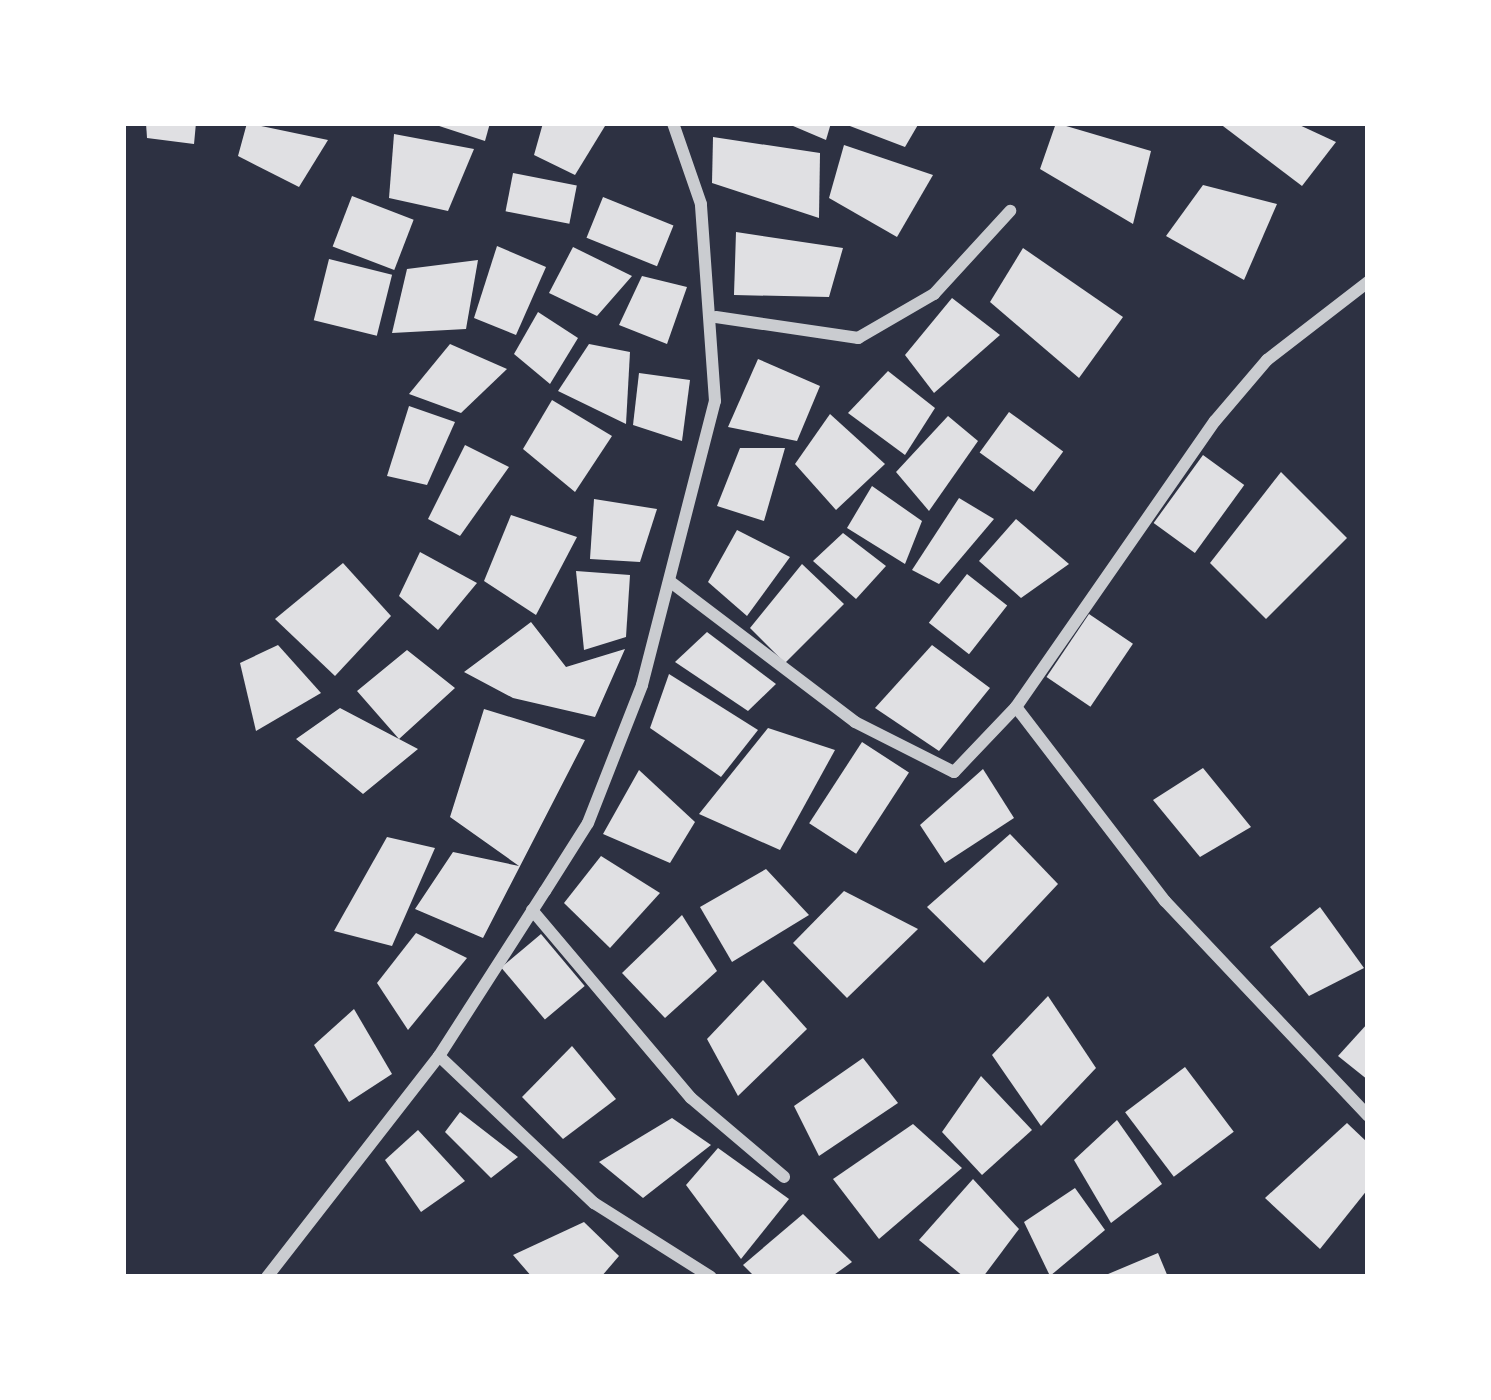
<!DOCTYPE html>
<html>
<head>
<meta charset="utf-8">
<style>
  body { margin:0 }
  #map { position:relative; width:1491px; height:1400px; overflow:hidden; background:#2d3142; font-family:Raleway,sans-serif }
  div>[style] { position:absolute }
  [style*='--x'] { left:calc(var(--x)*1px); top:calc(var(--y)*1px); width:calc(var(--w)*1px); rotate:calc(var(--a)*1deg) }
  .building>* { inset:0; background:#e0e0e3; transform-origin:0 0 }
  .minor>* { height:12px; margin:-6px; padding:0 6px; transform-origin:6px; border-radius:6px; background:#caccd0 }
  span { translate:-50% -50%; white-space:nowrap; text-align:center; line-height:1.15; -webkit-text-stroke:10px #fff; paint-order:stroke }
  .frame { position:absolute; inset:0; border:126px solid #fff; pointer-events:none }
</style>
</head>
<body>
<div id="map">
  <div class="building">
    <i style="clip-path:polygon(146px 123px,196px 123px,194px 144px,147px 138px)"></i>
    <i style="clip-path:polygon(247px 123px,328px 140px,299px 187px,238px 156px)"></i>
    <i style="clip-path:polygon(430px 123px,490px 123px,485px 141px)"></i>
    <i style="clip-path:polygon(543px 123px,595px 123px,605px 126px,575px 175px,534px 155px)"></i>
    <i style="clip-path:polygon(786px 123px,831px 123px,826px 140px)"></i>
    <i style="clip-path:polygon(842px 123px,919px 123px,905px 147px)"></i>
    <i style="clip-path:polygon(1056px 123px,1151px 151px,1133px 224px,1040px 169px)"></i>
    <i style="clip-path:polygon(1219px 123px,1295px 123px,1336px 142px,1302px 186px)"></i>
    <i style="clip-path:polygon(394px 134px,474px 149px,448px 211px,389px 198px)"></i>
    <i style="clip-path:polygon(713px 137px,820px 153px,819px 218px,712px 183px)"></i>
    <i style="clip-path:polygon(844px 145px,933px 175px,897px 237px,829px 198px)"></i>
    <i style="left:513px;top:173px;width:65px;height:39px;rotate:11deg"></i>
    <i style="clip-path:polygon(1203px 185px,1277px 204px,1244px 280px,1166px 236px)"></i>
    <i style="left:352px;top:196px;width:66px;height:54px;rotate:21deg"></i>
    <i style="left:603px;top:197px;width:76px;height:44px;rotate:22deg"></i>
    <i style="clip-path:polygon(736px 232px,843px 248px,829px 297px,734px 295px)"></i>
    <i style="clip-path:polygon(497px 246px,546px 267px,516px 335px,474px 318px)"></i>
    <i style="clip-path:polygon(573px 247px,632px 276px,597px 316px,549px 293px)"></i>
    <i style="clip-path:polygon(1023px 248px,1123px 317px,1079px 378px,990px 302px)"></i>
    <i style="left:329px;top:259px;width:65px;height:63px;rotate:14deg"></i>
    <i style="clip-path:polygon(478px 260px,466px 329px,392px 333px,407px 269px)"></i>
    <i style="clip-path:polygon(642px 276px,687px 287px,667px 344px,619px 325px)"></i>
    <i style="clip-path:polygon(952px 298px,1000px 335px,934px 393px,905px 355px)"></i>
    <i style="clip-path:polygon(538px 312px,578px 338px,550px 384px,514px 354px)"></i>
    <i style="clip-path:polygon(450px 344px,507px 369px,461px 413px,409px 394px)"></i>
    <i style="clip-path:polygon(589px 344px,630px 352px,626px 424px,558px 391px)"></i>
    <i style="clip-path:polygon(758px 359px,820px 386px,797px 441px,728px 427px)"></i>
    <i style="clip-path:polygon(888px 371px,935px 408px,905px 455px,848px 413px)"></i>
    <i style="clip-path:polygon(639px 373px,690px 380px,682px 441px,633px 425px)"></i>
    <i style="clip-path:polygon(552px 400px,612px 436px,575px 492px,523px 449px)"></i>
    <i style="clip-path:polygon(409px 406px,455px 422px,427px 485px,387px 476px)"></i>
    <i style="left:1009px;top:412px;width:67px;height:50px;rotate:36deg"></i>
    <i style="clip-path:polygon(830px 414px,885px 464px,836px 510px,795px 464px)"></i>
    <i style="clip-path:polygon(948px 416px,978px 441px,929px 511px,896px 472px)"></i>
    <i style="clip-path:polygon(465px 445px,509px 467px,460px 536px,428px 519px)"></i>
    <i style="clip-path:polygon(740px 448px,785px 448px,764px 521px,717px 506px)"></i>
    <i style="left:1203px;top:455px;width:51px;height:84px;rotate:36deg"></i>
    <i style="clip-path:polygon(1281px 472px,1347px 538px,1266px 619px,1210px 563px)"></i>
    <i style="clip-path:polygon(872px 486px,922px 521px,905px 564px,847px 528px)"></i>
    <i style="clip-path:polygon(959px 498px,994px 519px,939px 584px,912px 570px)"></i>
    <i style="clip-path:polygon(594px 499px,657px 509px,640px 562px,590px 559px)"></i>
    <i style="clip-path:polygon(511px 515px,577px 537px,536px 615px,484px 581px)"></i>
    <i style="clip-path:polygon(1016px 519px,1069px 564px,1021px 598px,979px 561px)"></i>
    <i style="clip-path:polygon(737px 530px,790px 557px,747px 616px,708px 582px)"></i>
    <i style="clip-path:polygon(843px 533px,886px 566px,856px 599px,813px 561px)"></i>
    <i style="clip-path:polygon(420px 552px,477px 583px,438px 630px,399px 596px)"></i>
    <i style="clip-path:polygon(343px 563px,391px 616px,335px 676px,275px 619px)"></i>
    <i style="clip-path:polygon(802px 564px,844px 604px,785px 663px,750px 628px)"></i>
    <i style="clip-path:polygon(576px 571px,630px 575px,626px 637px,584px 650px)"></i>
    <i style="left:967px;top:574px;width:51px;height:62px;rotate:38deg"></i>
    <i style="left:1089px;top:614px;width:53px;height:76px;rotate:34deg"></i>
    <i style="clip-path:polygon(531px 622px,566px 667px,625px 649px,595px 717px,513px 698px,464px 672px)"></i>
    <i style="clip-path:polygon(707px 632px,776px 684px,748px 711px,675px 662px)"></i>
    <i style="clip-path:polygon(278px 645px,321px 693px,256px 731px,240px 663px)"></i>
    <i style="clip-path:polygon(932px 645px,990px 688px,939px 751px,875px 708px)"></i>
    <i style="clip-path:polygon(407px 650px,455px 688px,399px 739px,418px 749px,363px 794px,296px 739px,340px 708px,399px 739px,357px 691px)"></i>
    <i style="clip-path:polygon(669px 674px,758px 730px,721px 777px,650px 728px)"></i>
    <i style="clip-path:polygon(484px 709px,585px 740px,483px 938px,415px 909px,453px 852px,519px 866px,450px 817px)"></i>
    <i style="clip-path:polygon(768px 728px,835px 750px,780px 850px,699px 814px)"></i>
    <i style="left:862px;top:742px;width:56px;height:97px;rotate:33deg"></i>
    <i style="clip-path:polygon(1203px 768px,1251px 827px,1200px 857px,1153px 800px)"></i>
    <i style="clip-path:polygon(983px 769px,1014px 818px,945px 863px,920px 825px)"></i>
    <i style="clip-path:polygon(639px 770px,695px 822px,670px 863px,603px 834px)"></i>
    <i style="clip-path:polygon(1010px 834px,1058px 884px,984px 963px,927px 907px)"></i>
    <i style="clip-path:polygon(387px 837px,435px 848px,392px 946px,334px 931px)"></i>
    <i style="clip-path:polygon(601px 856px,660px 893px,610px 948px,564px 903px)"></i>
    <i style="clip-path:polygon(766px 869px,809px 915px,732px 962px,700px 907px)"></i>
    <i style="clip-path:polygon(844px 891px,918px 929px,847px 998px,793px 943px)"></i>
    <i style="clip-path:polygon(1320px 907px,1364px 968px,1309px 996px,1270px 947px)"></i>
    <i style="clip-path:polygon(682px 915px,717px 971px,665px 1018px,622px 973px)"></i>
    <i style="clip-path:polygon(416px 933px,467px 958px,408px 1030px,377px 983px)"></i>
    <i style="left:541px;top:934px;width:68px;height:52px;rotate:50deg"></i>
    <i style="clip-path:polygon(763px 980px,807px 1029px,738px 1096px,707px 1039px)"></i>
    <i style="clip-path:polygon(1048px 996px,1096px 1068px,1041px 1126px,992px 1055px)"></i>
    <i style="clip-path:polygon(354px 1009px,392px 1074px,349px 1102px,314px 1045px)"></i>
    <i style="clip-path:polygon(1368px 1023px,1368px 1080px,1338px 1056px)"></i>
    <i style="clip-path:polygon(572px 1046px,616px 1099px,563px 1139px,522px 1097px)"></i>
    <i style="clip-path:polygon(863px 1058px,898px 1103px,819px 1156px,794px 1106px)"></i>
    <i style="left:1185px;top:1067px;width:81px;height:75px;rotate:53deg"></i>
    <i style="clip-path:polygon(981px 1076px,1032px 1130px,982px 1175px,942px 1132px)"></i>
    <i style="clip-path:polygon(460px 1112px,518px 1157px,491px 1178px,445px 1132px)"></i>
    <i style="clip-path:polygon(672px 1118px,711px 1145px,643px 1198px,599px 1162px)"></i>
    <i style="clip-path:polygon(1117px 1120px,1162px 1184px,1111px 1223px,1074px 1160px)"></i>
    <i style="clip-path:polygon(1347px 1123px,1368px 1143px,1368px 1189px,1320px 1249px,1265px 1198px)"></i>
    <i style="clip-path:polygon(913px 1124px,962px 1168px,879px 1239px,833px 1179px)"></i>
    <i style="clip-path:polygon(418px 1130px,465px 1181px,421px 1212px,385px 1160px)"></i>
    <i style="clip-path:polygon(718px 1148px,789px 1199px,741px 1259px,686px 1185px)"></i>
    <i style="clip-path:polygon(973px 1179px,1019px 1229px,983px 1277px,964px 1277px,919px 1240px)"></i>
    <i style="clip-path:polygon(1075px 1188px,1105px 1230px,1050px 1276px,1024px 1222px)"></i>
    <i style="clip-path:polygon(803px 1214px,852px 1262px,831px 1277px,755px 1277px,743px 1265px)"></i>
    <i style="clip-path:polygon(584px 1222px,619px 1256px,601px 1277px,532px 1277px,513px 1255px)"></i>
    <i style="clip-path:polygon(1158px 1253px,1168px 1277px,1101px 1277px)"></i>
  </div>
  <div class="minor">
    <i style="--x:716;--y:317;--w:144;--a:8.4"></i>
    <i style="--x:858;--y:338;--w:88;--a:-30.1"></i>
    <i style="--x:934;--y:294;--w:113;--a:-47.5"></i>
    <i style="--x:672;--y:583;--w:230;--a:37.2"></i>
    <i style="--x:855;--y:722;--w:111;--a:26.8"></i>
    <i style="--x:954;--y:772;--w:90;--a:-46.4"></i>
    <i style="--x:1016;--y:707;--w:348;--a:-55.2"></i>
    <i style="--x:1215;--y:421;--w:80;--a:-49.6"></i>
    <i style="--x:1267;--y:360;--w:128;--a:-37.7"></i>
    <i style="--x:1016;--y:707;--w:245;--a:52.5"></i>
    <i style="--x:1165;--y:901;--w:296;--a:46.6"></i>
    <i style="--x:532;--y:910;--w:246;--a:49.8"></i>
    <i style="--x:691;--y:1098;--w:122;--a:40.3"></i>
    <i style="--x:439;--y:1056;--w:214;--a:43.5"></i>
    <i style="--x:594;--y:1203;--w:138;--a:32.3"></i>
    <i style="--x:267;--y:1277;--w:280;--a:-52.1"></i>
    <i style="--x:439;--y:1056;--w:196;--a:-57.3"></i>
    <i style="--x:545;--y:891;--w:80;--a:-57.7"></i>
    <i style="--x:588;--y:823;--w:148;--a:-68.6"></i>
    <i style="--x:642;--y:685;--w:293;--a:-75.6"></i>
    <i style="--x:715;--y:401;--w:197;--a:-94.1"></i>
    <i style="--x:701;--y:204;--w:86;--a:-109.1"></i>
  </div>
  <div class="frame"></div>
</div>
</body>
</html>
